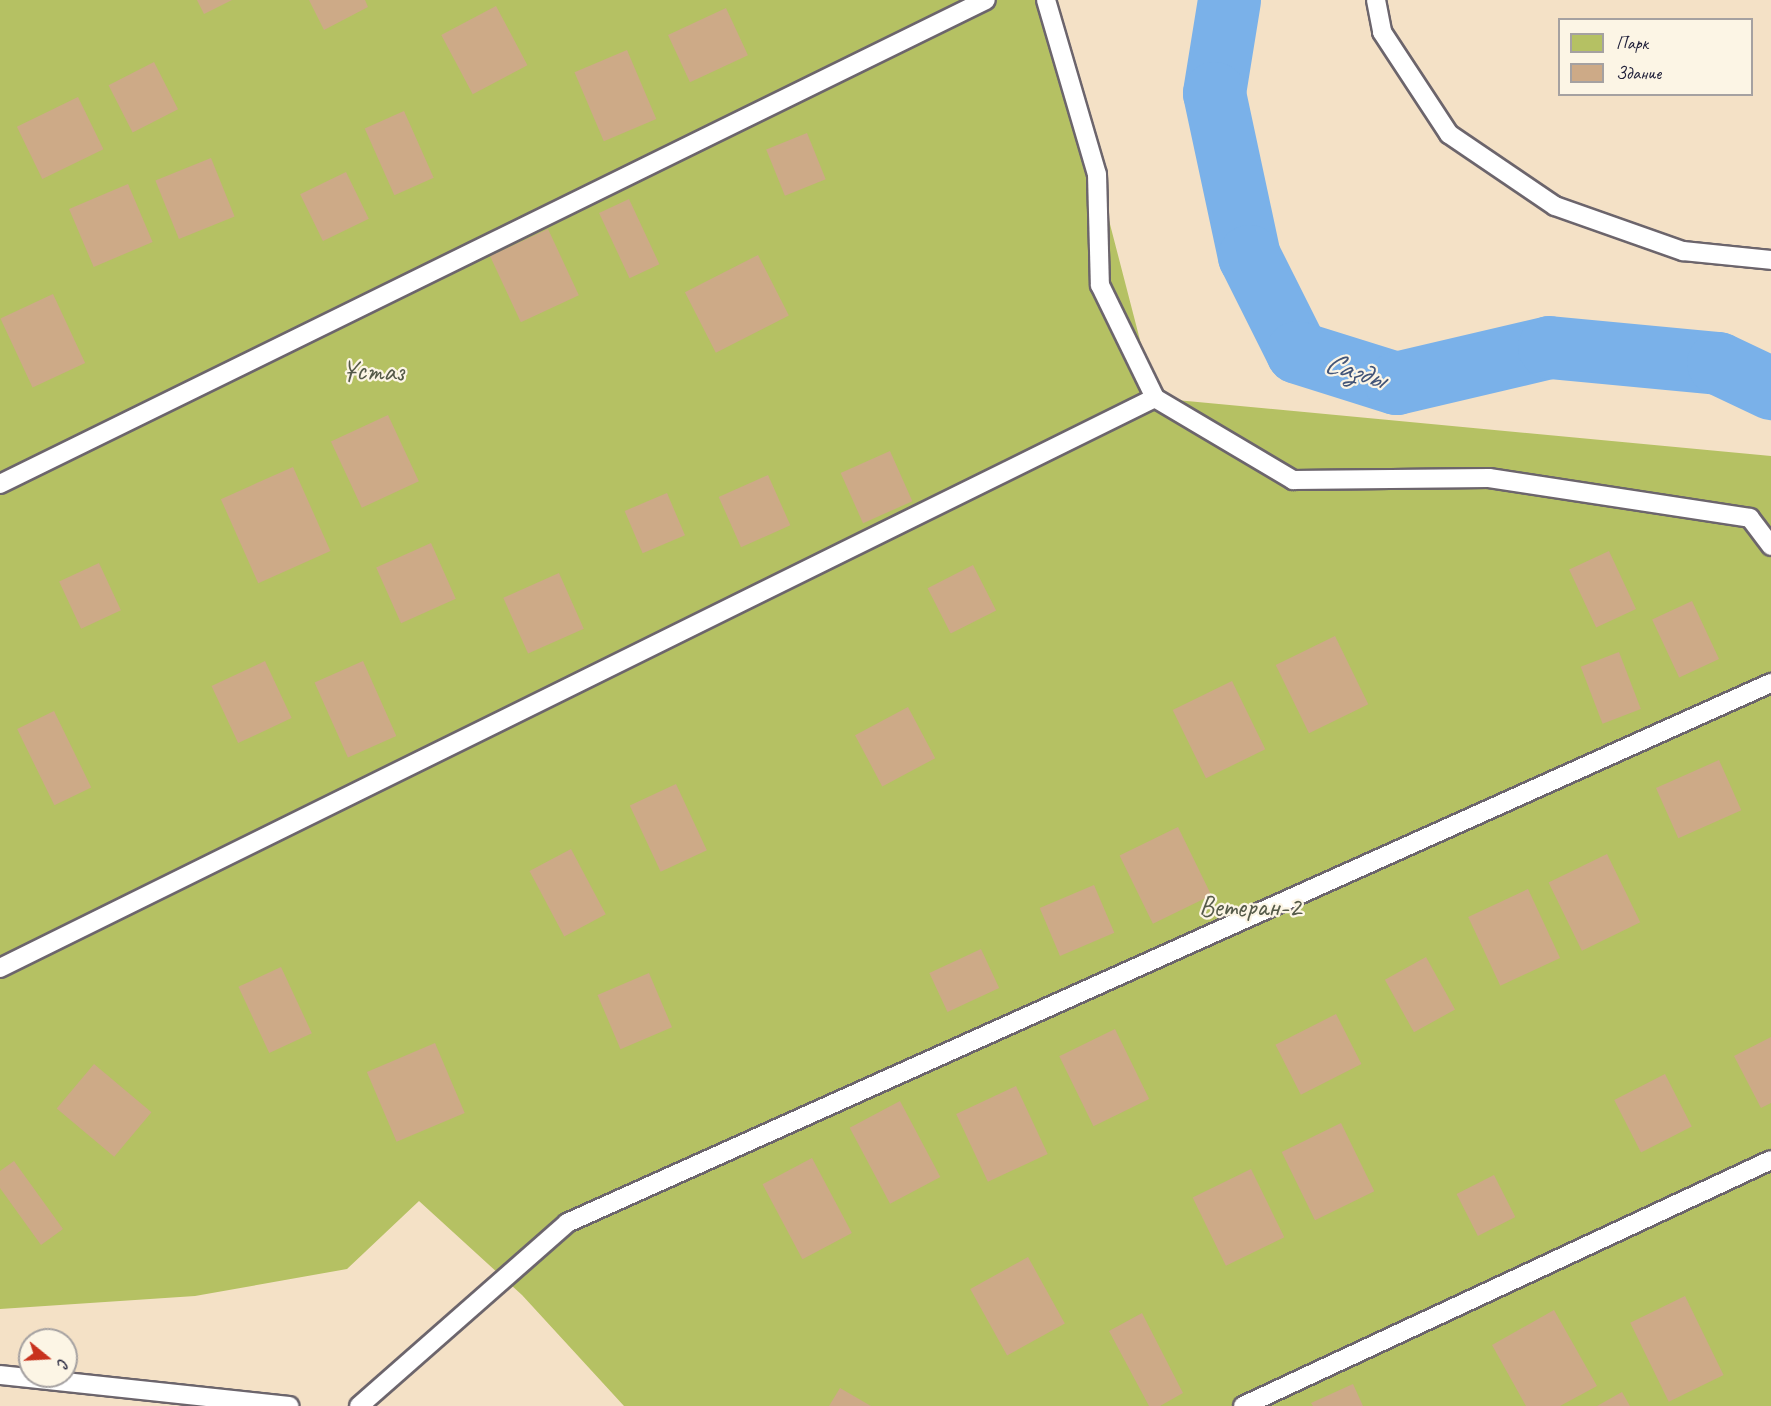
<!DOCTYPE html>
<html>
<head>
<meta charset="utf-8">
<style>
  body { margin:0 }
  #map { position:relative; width:1771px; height:1406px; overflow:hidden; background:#f4e1c6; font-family:Caveat,sans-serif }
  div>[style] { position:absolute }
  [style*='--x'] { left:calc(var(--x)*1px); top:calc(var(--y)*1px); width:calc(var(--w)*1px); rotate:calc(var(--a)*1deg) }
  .green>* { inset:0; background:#b5c163 }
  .river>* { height:63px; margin:-31.5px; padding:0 31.5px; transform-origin:31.5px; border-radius:31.5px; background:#7ab1e9 }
  .building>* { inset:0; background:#cdaa87; transform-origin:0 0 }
  .roads { filter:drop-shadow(2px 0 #6c656c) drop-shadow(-2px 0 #6c656c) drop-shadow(0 2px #6c656c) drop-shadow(0 -2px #6c656c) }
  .service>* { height:18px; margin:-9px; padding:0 9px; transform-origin:9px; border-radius:9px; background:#fff }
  span { translate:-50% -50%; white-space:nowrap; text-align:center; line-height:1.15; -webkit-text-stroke:4.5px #fcf5e5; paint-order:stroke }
  .park-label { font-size:28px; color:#555a49 }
  .water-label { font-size:30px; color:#415478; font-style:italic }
  .legend { position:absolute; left:1558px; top:18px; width:195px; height:78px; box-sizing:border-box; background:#fcf5e5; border:2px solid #a5a1a1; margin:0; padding:8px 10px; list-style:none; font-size:18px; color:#22223b }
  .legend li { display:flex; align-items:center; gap:12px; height:30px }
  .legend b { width:30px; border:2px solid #a5a1a1 }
  .north { position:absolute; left:18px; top:1328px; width:60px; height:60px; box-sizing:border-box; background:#fcf5e5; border:2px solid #a5a1a1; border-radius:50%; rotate:108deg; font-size:16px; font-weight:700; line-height:24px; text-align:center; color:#22223b }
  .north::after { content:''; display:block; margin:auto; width:21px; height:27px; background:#c8321e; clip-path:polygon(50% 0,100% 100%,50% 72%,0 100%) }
</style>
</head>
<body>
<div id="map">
  <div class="green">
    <i style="clip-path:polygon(0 0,1046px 0,1097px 174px,1155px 398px,1771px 456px,1771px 1406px,624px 1406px,522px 1295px,419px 1201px,347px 1269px,195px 1296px,0 1309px)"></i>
  </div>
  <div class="river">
    <i style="--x:1229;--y:0;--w:94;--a:99.2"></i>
    <i style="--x:1214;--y:93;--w:167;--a:77.9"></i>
    <i style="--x:1249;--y:256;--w:107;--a:63.4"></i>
    <i style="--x:1297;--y:352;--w:104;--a:17.4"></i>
    <i style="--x:1396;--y:383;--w:157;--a:-13.2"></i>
    <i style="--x:1549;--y:347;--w:170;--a:5.4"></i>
    <i style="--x:1718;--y:363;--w:59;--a:25.3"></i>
  </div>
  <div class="building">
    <i style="clip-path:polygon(197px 0,232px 0,204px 14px)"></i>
    <i style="clip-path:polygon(309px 0,365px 0,368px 7px,324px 30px)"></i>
    <i style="left:496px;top:6px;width:67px;height:62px;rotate:62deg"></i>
    <i style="left:726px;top:8px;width:52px;height:64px;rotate:65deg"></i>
    <i style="left:627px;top:50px;width:75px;height:57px;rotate:67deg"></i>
    <i style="left:154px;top:62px;width:53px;height:51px;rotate:63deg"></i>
    <i style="left:78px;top:97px;width:58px;height:68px;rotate:64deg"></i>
    <i style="left:404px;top:111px;width:73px;height:43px;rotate:66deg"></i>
    <i style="left:807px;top:133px;width:50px;height:44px;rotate:68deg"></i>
    <i style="left:211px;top:158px;width:63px;height:60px;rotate:68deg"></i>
    <i style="left:346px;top:172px;width:52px;height:51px;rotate:64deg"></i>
    <i style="left:128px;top:184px;width:63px;height:64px;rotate:67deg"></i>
    <i style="left:629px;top:199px;width:72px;height:33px;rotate:65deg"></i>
    <i style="left:548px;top:229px;width:73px;height:64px;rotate:65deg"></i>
    <i style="left:758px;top:255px;width:68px;height:82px;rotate:63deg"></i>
    <i style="left:53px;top:294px;width:76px;height:58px;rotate:65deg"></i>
    <i style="left:388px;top:415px;width:73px;height:63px;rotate:65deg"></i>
    <i style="left:890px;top:451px;width:55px;height:54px;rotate:66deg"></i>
    <i style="left:293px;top:467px;width:92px;height:79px;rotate:66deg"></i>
    <i style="left:768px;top:475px;width:55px;height:54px;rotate:66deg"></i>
    <i style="left:667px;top:493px;width:46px;height:46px;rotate:67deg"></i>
    <i style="left:431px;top:543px;width:61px;height:60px;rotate:66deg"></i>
    <i style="left:1609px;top:551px;width:64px;height:44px;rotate:65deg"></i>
    <i style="left:99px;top:563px;width:52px;height:44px;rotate:65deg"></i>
    <i style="left:973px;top:565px;width:51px;height:51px;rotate:63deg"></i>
    <i style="left:559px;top:573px;width:61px;height:61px;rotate:66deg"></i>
    <i style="left:1692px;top:601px;width:64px;height:44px;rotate:65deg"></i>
    <i style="left:1335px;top:636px;width:76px;height:66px;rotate:64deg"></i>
    <i style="left:1619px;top:652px;width:61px;height:41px;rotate:69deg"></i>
    <i style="left:265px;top:661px;width:63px;height:59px;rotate:65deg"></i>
    <i style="left:363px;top:661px;width:82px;height:53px;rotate:66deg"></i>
    <i style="left:1232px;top:681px;width:76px;height:66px;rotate:64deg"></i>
    <i style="left:908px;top:707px;width:58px;height:60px;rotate:62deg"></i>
    <i style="left:54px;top:711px;width:85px;height:41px;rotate:64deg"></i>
    <i style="left:1719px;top:760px;width:55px;height:69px;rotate:66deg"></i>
    <i style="left:676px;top:784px;width:73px;height:51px;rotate:65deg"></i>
    <i style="left:1178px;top:827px;width:76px;height:65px;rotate:64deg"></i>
    <i style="left:571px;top:849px;width:74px;height:47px;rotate:62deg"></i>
    <i style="left:1607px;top:854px;width:76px;height:65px;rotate:64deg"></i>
    <i style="left:1094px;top:885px;width:52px;height:59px;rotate:67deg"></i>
    <i style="left:1528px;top:889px;width:76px;height:66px;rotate:65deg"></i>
    <i style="left:981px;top:949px;width:43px;height:57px;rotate:65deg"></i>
    <i style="left:1426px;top:957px;width:60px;height:47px;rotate:61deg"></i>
    <i style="left:281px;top:967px;width:73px;height:47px;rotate:65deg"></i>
    <i style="left:649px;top:973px;width:59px;height:56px;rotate:67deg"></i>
    <i style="left:1336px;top:1014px;width:56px;height:68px;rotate:63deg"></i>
    <i style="left:1115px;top:1029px;width:78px;height:62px;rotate:64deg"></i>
    <i style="clip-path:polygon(1771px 1037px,1771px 1103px,1761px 1108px,1734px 1056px)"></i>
    <i style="left:435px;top:1043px;width:76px;height:74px;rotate:67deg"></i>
    <i style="left:94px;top:1064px;width:75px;height:58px;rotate:40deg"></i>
    <i style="left:1665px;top:1074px;width:59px;height:57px;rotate:63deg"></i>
    <i style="left:1016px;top:1086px;width:75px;height:66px;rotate:65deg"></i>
    <i style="left:900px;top:1101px;width:86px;height:57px;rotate:62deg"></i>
    <i style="left:1341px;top:1123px;width:76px;height:66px;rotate:64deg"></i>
    <i style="left:812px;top:1158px;width:85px;height:56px;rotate:62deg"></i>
    <i style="clip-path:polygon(14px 1161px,63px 1229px,41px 1245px,0 1188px,0 1171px)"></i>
    <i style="left:1251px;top:1169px;width:76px;height:65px;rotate:64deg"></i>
    <i style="left:1494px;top:1175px;width:47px;height:42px;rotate:63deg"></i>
    <i style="left:1028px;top:1257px;width:76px;height:66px;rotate:61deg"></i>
    <i style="left:1685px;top:1296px;width:88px;height:61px;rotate:64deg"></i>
    <i style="clip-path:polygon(1554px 1310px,1597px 1386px,1560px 1406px,1526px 1406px,1492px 1345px)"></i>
    <i style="clip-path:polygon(1142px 1313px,1183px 1393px,1160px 1406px,1149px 1406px,1109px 1331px)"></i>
    <i style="clip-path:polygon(1353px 1384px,1363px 1406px,1313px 1406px,1311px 1403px)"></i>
    <i style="clip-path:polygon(840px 1388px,871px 1406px,829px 1406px)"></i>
    <i style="clip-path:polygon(1622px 1392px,1630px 1406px,1597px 1406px)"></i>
  </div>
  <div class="roads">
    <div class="service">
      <i style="--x:1046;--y:0;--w:181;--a:73.7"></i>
      <i style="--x:1097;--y:174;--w:111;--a:88.5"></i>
      <i style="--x:1100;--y:285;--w:126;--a:64"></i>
      <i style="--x:1155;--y:398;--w:161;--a:30.7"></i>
      <i style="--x:1293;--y:480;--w:196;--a:-0.6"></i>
      <i style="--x:1489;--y:478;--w:264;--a:8.7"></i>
      <i style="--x:1750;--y:518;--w:35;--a:53"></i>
      <i style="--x:1376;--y:0;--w:33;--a:79"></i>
      <i style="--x:1382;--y:32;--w:122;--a:56.7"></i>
      <i style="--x:1449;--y:134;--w:128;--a:34.2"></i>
      <i style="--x:1555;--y:206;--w:136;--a:19.4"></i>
      <i style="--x:1683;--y:251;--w:88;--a:5.8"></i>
      <i style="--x:0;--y:484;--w:1098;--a:-26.15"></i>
      <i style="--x:0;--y:968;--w:1288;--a:-26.27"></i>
      <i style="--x:0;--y:1375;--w:291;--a:6.1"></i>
      <i style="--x:359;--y:1406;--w:277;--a:-41.3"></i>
      <i style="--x:567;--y:1223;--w:1320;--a:-24.16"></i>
      <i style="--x:1243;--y:1406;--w:582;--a:-24.98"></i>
    </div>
  </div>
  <div class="park-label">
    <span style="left:372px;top:371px">Ұстаз</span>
    <span style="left:1250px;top:907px">Ветеран-2</span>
  </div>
  <div class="water-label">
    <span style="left:1355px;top:370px;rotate:17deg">Сазды</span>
  </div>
  <ul class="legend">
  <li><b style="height:16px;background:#b5c163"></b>Парк</li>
  <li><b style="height:16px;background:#cdaa87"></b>Здание</li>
  </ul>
  <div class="north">С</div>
</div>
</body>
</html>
